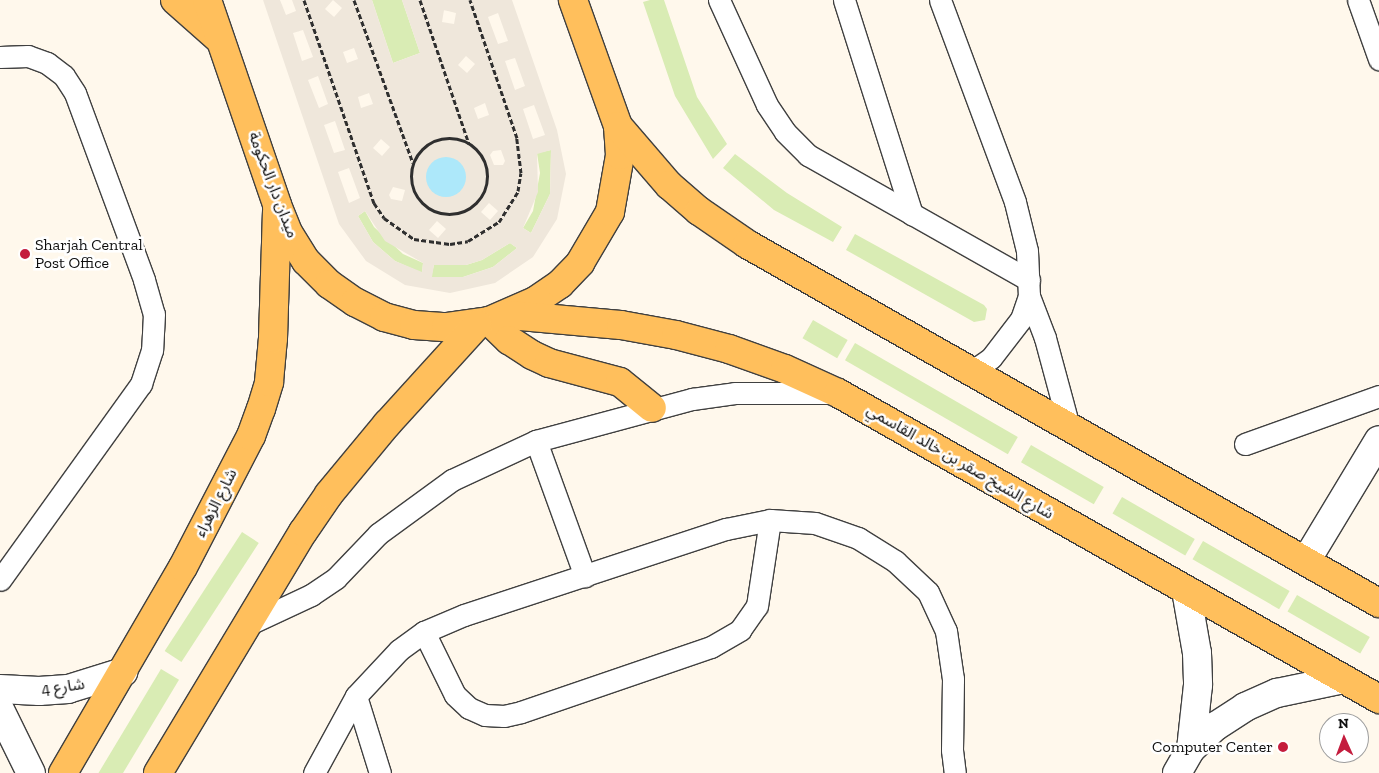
<!DOCTYPE html>
<html>
<head>
<meta charset="utf-8">
<style>
  body { margin:0 }
  #map { position:relative; width:1379px; height:773px; overflow:hidden; background:#fff8ec; font-family:"Zilla Slab","Noto Sans Arabic",serif }
  div>[style] { position:absolute }
  [style*='--x'] { left:calc(var(--x)*1px); top:calc(var(--y)*1px); width:calc(var(--w)*1px); rotate:calc(var(--a)*1deg) }
  .green>* { inset:0; background:#d9ecb4; transform-origin:0 0 }
  .plaza>* { inset:0; background:#efe7db }
  .water>* { inset:0; background:#ade8fa }
  .round { border-radius:50% }
  .path>* { height:3px; margin-top:-1.5px; transform-origin:0; background:repeating-linear-gradient(90deg,#2f2f2f 0 5px,transparent 0 7.5px) }
  .path>.ring { margin:-1.5px; padding:0; box-sizing:content-box; background:none; border:3px solid #2f2f2f; border-radius:50% }
  .roads { filter:drop-shadow(1px 0 #404040) drop-shadow(-1px 0 #404040) drop-shadow(0 1px #404040) drop-shadow(0 -1px #404040) }
  .service>* { height:21px; margin:-10.5px; padding:0 10.5px; transform-origin:10.5px; border-radius:10.5px; background:#fff }
  .minor>* { height:28px; margin:-14px; padding:0 14px; transform-origin:14px; border-radius:14px; background:#fff }
  .primary>* { height:28px; margin:-14px; padding:0 14px; transform-origin:14px; border-radius:14px; background:#ffbf5c }
  .dots>* { width:14px; height:14px; translate:-50% -50%; box-sizing:border-box; border:2px solid #fff; border-radius:50% }
  span { translate:-50% -50%; white-space:nowrap; text-align:center; line-height:1.15; -webkit-text-stroke:5px #fff; paint-order:stroke }
  .street-label { font-size:16px; color:#0d0d0d }
  .poi-label { font-size:16px; color:#0d0d0d }
  .left { translate:0 -50%; text-align:left }
  .right { translate:-100% -50%; text-align:right }
  .north { position:absolute; left:1319px; top:713px; width:50px; height:50px; box-sizing:border-box; background:#fff; border:1px solid #9e9e9e; border-radius:50%; rotate:358deg; font-size:14px; font-weight:700; line-height:20px; text-align:center; color:#0d0d0d }
  .north::after { content:''; display:block; margin:auto; width:18px; height:22px; background:#c41d3e; clip-path:polygon(50% 0,100% 100%,50% 72%,0 100%) }
</style>
</head>
<body>
<div id="map">
  <div class="green">
    <i style="clip-path:polygon(372px 0,402px 0,420px 53px,393px 63px)"></i>
    <i style="clip-path:polygon(650px 0,664px 0,697px 97px,727px 144px,713px 159px,675px 96px,643px 2px)"></i>
    <i style="clip-path:polygon(551px 150px,550px 194px,531px 233px,523px 228px,533px 211px,540px 173px,537px 153px)"></i>
    <i style="clip-path:polygon(735px 154px,787px 193px,842px 227px,833px 242px,774px 210px,723px 168px)"></i>
    <i style="clip-path:polygon(365px 211px,374px 227px,403px 254px,423px 263px,422px 273px,395px 261px,373px 242px,358px 216px)"></i>
    <i style="clip-path:polygon(855px 234px,984px 305px,987px 309px,985px 320px,974px 322px,846px 250px)"></i>
    <i style="clip-path:polygon(510px 243px,517px 248px,493px 267px,463px 277px,431px 277px,434px 265px,466px 265px,482px 260px)"></i>
    <i style="left:813px;top:320px;width:40px;height:21px;rotate:30deg"></i>
    <i style="left:855px;top:343px;width:188px;height:20px;rotate:30deg"></i>
    <i style="left:1031px;top:445px;width:84px;height:20px;rotate:30deg"></i>
    <i style="left:1122px;top:497px;width:84px;height:19px;rotate:30deg"></i>
    <i style="left:242px;top:532px;width:20px;height:142px;rotate:33deg"></i>
    <i style="left:1203px;top:541px;width:100px;height:21px;rotate:30deg"></i>
    <i style="left:1297px;top:595px;width:84px;height:19px;rotate:30deg"></i>
    <i style="left:161px;top:669px;width:21px;height:122px;rotate:31deg"></i>
  </div>
  <div class="plaza">
    <i style="clip-path:polygon(evenodd,263px 0,280px 0,286px 15px,296px 11px,292px 0,372px 0,393px 63px,420px 53px,402px 0,512px 0,557px 130px,566px 174px,557px 219px,533px 257px,495px 283px,450px 293px,405px 285px,366px 261px,339px 224px,263px 0,333px 0,342px 8px,334px 17px,325px 9px,333px 0,263px 0,444px 10px,456px 13px,454px 24px,442px 22px,444px 10px,263px 0,498px 13px,508px 41px,498px 44px,488px 17px,498px 13px,263px 0,303px 30px,313px 57px,302px 61px,293px 33px,303px 30px,263px 0,354px 48px,358px 59px,347px 63px,343px 52px,354px 48px,263px 0,466px 56px,475px 64px,467px 73px,458px 65px,466px 56px,263px 0,515px 58px,525px 86px,515px 90px,505px 61px,515px 58px,263px 0,318px 76px,328px 104px,319px 108px,308px 80px,318px 76px,263px 0,369px 93px,373px 104px,361px 108px,358px 97px,369px 93px,263px 0,485px 103px,489px 115px,478px 119px,474px 108px,485px 103px,263px 0,534px 105px,545px 135px,533px 139px,523px 109px,534px 105px,263px 0,335px 121px,345px 150px,334px 153px,324px 125px,335px 121px,263px 0,381px 139px,390px 147px,382px 156px,373px 148px,381px 139px,263px 0,501px 150px,505px 161px,503px 165px,494px 165px,490px 155px,493px 151px,501px 150px,263px 0,551px 150px,550px 194px,531px 233px,523px 228px,538px 192px,537px 154px,551px 150px,263px 0,349px 168px,360px 198px,349px 203px,338px 172px,349px 168px,263px 0,393px 187px,405px 190px,402px 201px,391px 199px,389px 195px,393px 187px,263px 0,489px 203px,498px 211px,490px 220px,481px 212px,489px 203px,263px 0,365px 211px,385px 241px,423px 263px,422px 272px,395px 261px,373px 242px,358px 216px,365px 211px,263px 0,437px 221px,446px 229px,438px 238px,429px 230px,437px 221px,263px 0,510px 243px,517px 248px,493px 267px,463px 277px,432px 277px,434px 265px,466px 265px,482px 260px,510px 243px)"></i>
  </div>
  <div class="water">
    <i class="round" style="left:426px;top:157px;width:40px;height:40px"></i>
  </div>
  <div class="path">
    <i style="--x:304;--y:0;--w:215;--a:71"></i>
    <i style="--x:374;--y:203;--w:18;--a:56"></i>
    <i style="--x:384;--y:218;--w:37;--a:35"></i>
    <i style="--x:414;--y:239;--w:36;--a:8"></i>
    <i style="--x:450;--y:244;--w:18;--a:-9"></i>
    <i style="--x:468;--y:241;--w:36;--a:-32"></i>
    <i style="--x:499;--y:222;--w:36;--a:-58"></i>
    <i style="--x:518;--y:191;--w:18;--a:-81"></i>
    <i style="--x:521;--y:173;--w:35;--a:-97"></i>
    <i style="--x:517;--y:138;--w:146;--a:-108.8"></i>
    <i style="--x:354;--y:0;--w:173;--a:70.1"></i>
    <i style="--x:420;--y:0;--w:152;--a:71.2"></i>
    <i class="ring" style="left:411px;top:138px;width:73px;height:73px"></i>
  </div>
  <div class="roads">
    <div class="service">
      <i style="--x:719;--y:0;--w:115;--a:65.4"></i>
      <i style="--x:767;--y:105;--w:32;--a:56"></i>
      <i style="--x:785;--y:132;--w:33;--a:45"></i>
      <i style="--x:808;--y:155;--w:254;--a:29.5"></i>
      <i style="--x:844;--y:0;--w:225;--a:72.4"></i>
      <i style="--x:940;--y:0;--w:215;--a:69.6"></i>
      <i style="--x:1015;--y:202;--w:50;--a:76.2"></i>
      <i style="--x:1027;--y:251;--w:45;--a:87.5"></i>
      <i style="--x:1029;--y:296;--w:24;--a:109"></i>
      <i style="--x:1021;--y:319;--w:49;--a:127.6"></i>
      <i style="--x:991;--y:358;--w:24;--a:145"></i>
      <i style="--x:1358;--y:0;--w:63;--a:70.4"></i>
      <i style="--x:0;--y:57;--w:28;--a:-2"></i>
      <i style="--x:28;--y:56;--w:20;--a:20"></i>
      <i style="--x:47;--y:63;--w:21;--a:37"></i>
      <i style="--x:64;--y:76;--w:20;--a:57"></i>
      <i style="--x:75;--y:93;--w:199;--a:69.7"></i>
      <i style="--x:144;--y:280;--w:35;--a:74"></i>
      <i style="--x:154;--y:314;--w:36;--a:93"></i>
      <i style="--x:152;--y:350;--w:36;--a:108"></i>
      <i style="--x:141;--y:384;--w:241;--a:125.7"></i>
      <i style="--x:1029;--y:296;--w:45;--a:69.1"></i>
      <i style="--x:1045;--y:338;--w:92;--a:74.9"></i>
      <i style="--x:536;--y:441;--w:144;--a:70.1"></i>
      <i style="--x:1245;--y:444;--w:142;--a:-19.7"></i>
      <i style="--x:247;--y:625;--w:71;--a:-25.1"></i>
      <i style="--x:311;--y:595;--w:30;--a:-34"></i>
      <i style="--x:336;--y:578;--w:61;--a:-46.3"></i>
      <i style="--x:378;--y:534;--w:92;--a:-36.1"></i>
      <i style="--x:452;--y:480;--w:93;--a:-24.9"></i>
      <i style="--x:536;--y:441;--w:162;--a:-15.1"></i>
      <i style="--x:692;--y:399;--w:43;--a:-7.9"></i>
      <i style="--x:735;--y:393;--w:96;--a:0"></i>
      <i style="--x:424;--y:632;--w:70;--a:63.8"></i>
      <i style="--x:455;--y:695;--w:19;--a:43"></i>
      <i style="--x:469;--y:708;--w:17;--a:24"></i>
      <i style="--x:485;--y:715;--w:19;--a:3"></i>
      <i style="--x:504;--y:716;--w:17;--a:-13"></i>
      <i style="--x:521;--y:712;--w:201;--a:-18.9"></i>
      <i style="--x:711;--y:647;--w:34;--a:-30"></i>
      <i style="--x:740;--y:630;--w:29;--a:-55"></i>
      <i style="--x:757;--y:606;--w:87;--a:-81.4"></i>
      <i style="--x:356;--y:696;--w:81;--a:72.7"></i>
      <i style="--x:314;--y:773;--w:88;--a:-61.4"></i>
      <i style="--x:356;--y:696;--w:63;--a:-46.9"></i>
      <i style="--x:399;--y:650;--w:31;--a:-36"></i>
      <i style="--x:424;--y:632;--w:43;--a:-23"></i>
      <i style="--x:464;--y:615;--w:276;--a:-18.2"></i>
      <i style="--x:726;--y:529;--w:45;--a:-11.6"></i>
      <i style="--x:770;--y:520;--w:45;--a:3.8"></i>
      <i style="--x:815;--y:523;--w:46;--a:19.2"></i>
      <i style="--x:858;--y:538;--w:44;--a:31.9"></i>
      <i style="--x:895;--y:561;--w:45;--a:43.2"></i>
      <i style="--x:928;--y:592;--w:43;--a:65.2"></i>
      <i style="--x:946;--y:631;--w:49;--a:81.7"></i>
      <i style="--x:953;--y:679;--w:71;--a:90.8"></i>
      <i style="--x:952;--y:750;--w:23;--a:83"></i>
    </div>
    <div class="minor">
      <i style="--x:1306;--y:561;--w:141;--a:-58.9"></i>
      <i style="--x:1186;--y:590;--w:64;--a:80.1"></i>
      <i style="--x:1197;--y:653;--w:32;--a:88"></i>
      <i style="--x:1198;--y:685;--w:64;--a:96.2"></i>
      <i style="--x:0;--y:689;--w:39;--a:3"></i>
      <i style="--x:39;--y:691;--w:29;--a:-4"></i>
      <i style="--x:68;--y:689;--w:58;--a:-17.2"></i>
      <i style="--x:0;--y:710;--w:70;--a:63.8"></i>
      <i style="--x:1177;--y:773;--w:28;--a:-60"></i>
      <i style="--x:1191;--y:749;--w:34;--a:-43"></i>
      <i style="--x:1216;--y:726;--w:35;--a:-33"></i>
      <i style="--x:1245;--y:707;--w:35;--a:-24"></i>
      <i style="--x:1277;--y:693;--w:68;--a:-11.8"></i>
    </div>
    <div class="primary">
      <i style="--x:175;--y:0;--w:57;--a:41.5"></i>
      <i style="--x:207;--y:0;--w:217;--a:71.1"></i>
      <i style="--x:277;--y:205;--w:31;--a:68"></i>
      <i style="--x:289;--y:234;--w:32;--a:58"></i>
      <i style="--x:306;--y:261;--w:33;--a:45"></i>
      <i style="--x:329;--y:284;--w:32;--a:35"></i>
      <i style="--x:355;--y:302;--w:33;--a:27"></i>
      <i style="--x:384;--y:317;--w:31;--a:15"></i>
      <i style="--x:414;--y:325;--w:32;--a:4"></i>
      <i style="--x:446;--y:327;--w:43;--a:-7.9"></i>
      <i style="--x:489;--y:321;--w:50;--a:-23.5"></i>
      <i style="--x:535;--y:301;--w:30;--a:-34"></i>
      <i style="--x:560;--y:284;--w:29;--a:-46"></i>
      <i style="--x:580;--y:263;--w:59;--a:-59.5"></i>
      <i style="--x:610;--y:212;--w:58;--a:-80"></i>
      <i style="--x:620;--y:155;--w:29;--a:-94"></i>
      <i style="--x:618;--y:126;--w:134;--a:-109.7"></i>
      <i style="--x:618;--y:126;--w:78;--a:49.2"></i>
      <i style="--x:669;--y:185;--w:40;--a:41"></i>
      <i style="--x:699;--y:211;--w:58;--a:34.5"></i>
      <i style="--x:747;--y:244;--w:727;--a:29.6"></i>
      <i style="--x:509;--y:315;--w:112;--a:5.1"></i>
      <i style="--x:621;--y:325;--w:56;--a:10.3"></i>
      <i style="--x:676;--y:335;--w:55;--a:14.8"></i>
      <i style="--x:729;--y:349;--w:59;--a:19.7"></i>
      <i style="--x:785;--y:369;--w:58;--a:24.4"></i>
      <i style="--x:838;--y:393;--w:622;--a:29.49"></i>
      <i style="--x:489;--y:321;--w:28;--a:44"></i>
      <i style="--x:509;--y:340;--w:27;--a:33"></i>
      <i style="--x:532;--y:355;--w:19;--a:25"></i>
      <i style="--x:549;--y:363;--w:73;--a:15"></i>
      <i style="--x:620;--y:382;--w:41;--a:39.1"></i>
      <i style="--x:63;--y:773;--w:238;--a:-59.8"></i>
      <i style="--x:183;--y:567;--w:148;--a:-62.6"></i>
      <i style="--x:251;--y:436;--w:29;--a:-70"></i>
      <i style="--x:261;--y:409;--w:28;--a:-73"></i>
      <i style="--x:269;--y:382;--w:44;--a:-84.8"></i>
      <i style="--x:273;--y:338;--w:127;--a:-88.2"></i>
      <i style="--x:158;--y:773;--w:281;--a:-59"></i>
      <i style="--x:303;--y:532;--w:46;--a:-55.6"></i>
      <i style="--x:329;--y:494;--w:91;--a:-50.4"></i>
      <i style="--x:387;--y:424;--w:135;--a:-47.7"></i>
    </div>
  </div>
  <div class="dots">
    <i style="left:25px;top:254px;background:#c41d3e"></i>
    <i style="left:1283px;top:747px;background:#c41d3e"></i>
  </div>
  <div class="street-label">
    <span style="left:273px;top:185px;rotate:69deg">ميدان دار الحكومة</span>
    <span style="left:960px;top:462px;rotate:30deg">شارع الشيخ صقر بن خالد القاسمي</span>
    <span style="left:216px;top:503px;rotate:-63deg">شارع الزهراء</span>
    <span style="left:63px;top:687px;rotate:-8deg">شارع 4</span>
  </div>
  <div class="poi-label">
    <span class="left" style="left:35px;top:254px">Sharjah Central<br>Post Office</span>
    <span class="right" style="left:1273px;top:747px">Computer Center</span>
  </div>
  <div class="north">N</div>
</div>
</body>
</html>
